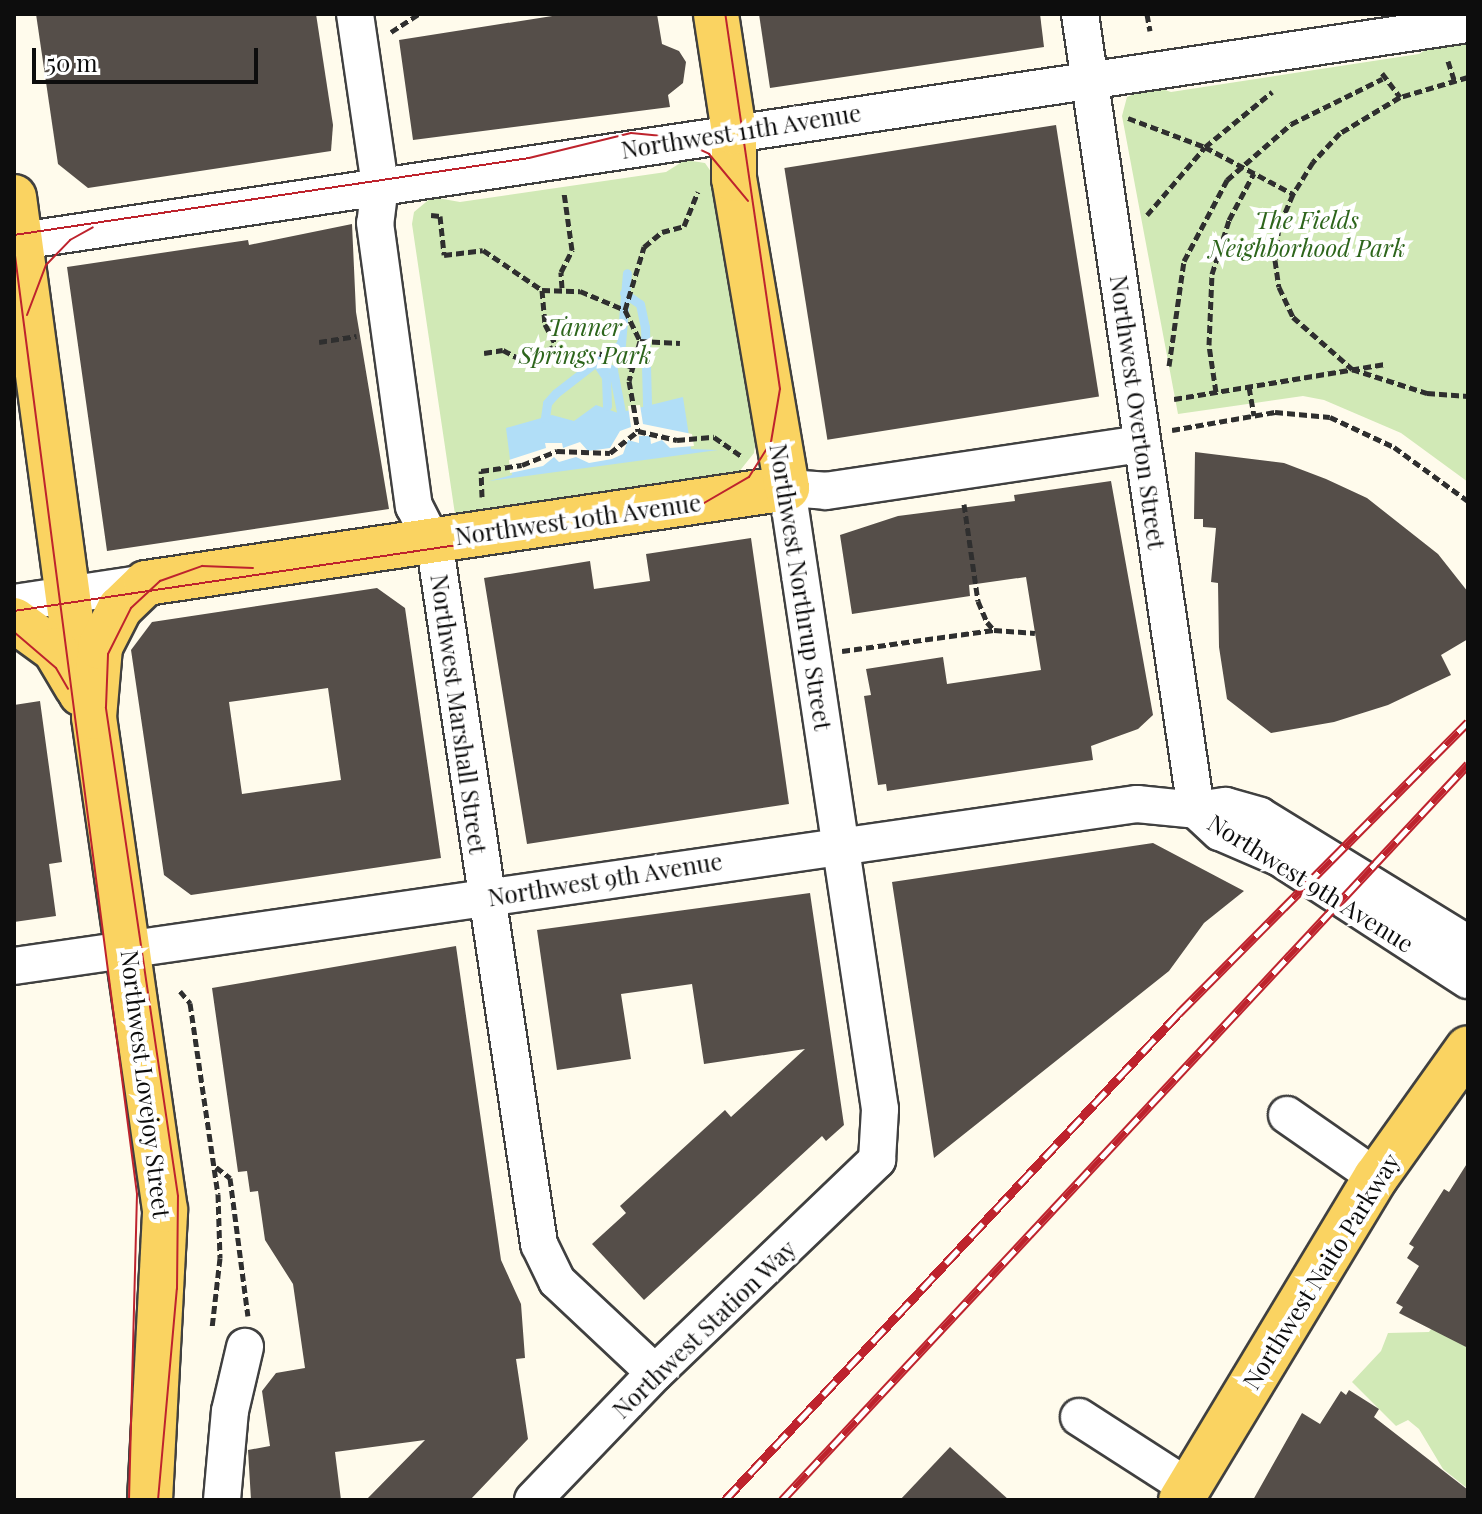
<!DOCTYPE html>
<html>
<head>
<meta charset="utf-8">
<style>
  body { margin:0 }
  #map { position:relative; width:1482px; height:1514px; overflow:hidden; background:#fffbec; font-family:"Playfair Display",serif }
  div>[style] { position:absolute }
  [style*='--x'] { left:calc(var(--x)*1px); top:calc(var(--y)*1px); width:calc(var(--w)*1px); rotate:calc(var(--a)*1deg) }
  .green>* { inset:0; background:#d1e9b6 }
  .water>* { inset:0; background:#b1def7 }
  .pier>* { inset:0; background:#fffbec }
  .stream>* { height:9px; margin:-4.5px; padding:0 4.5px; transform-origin:4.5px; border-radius:4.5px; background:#b1def7 }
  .building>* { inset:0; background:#554e49; transform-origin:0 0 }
  .path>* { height:5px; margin-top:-2.5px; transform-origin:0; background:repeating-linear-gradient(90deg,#2f2f2f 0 8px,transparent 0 12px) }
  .roads { filter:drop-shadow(2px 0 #404040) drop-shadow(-2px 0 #404040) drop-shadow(0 2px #404040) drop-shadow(0 -2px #404040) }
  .minor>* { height:36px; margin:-18px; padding:0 18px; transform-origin:18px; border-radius:18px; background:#fff }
  .major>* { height:44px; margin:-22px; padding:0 22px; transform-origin:22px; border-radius:22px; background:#fad361 }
  .tram>* { height:2px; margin:-1px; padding:0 1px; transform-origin:1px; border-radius:1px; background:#be232d }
  .rail>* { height:9px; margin-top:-4.5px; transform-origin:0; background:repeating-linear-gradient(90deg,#fff 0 18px,#be232d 0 36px); box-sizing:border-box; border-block:2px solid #be232d }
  span { translate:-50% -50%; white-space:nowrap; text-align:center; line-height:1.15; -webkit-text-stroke:8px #fff; paint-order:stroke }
  .street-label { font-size:24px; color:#0d0d0d }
  .park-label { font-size:24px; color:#2d651c; font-style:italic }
  .frame { position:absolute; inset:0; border:16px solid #0d0d0d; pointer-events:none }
  .scale { position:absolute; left:32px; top:48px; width:226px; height:36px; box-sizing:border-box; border:4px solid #0d0d0d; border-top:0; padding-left:10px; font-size:24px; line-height:28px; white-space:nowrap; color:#0d0d0d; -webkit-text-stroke:6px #fff; paint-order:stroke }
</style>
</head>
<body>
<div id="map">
  <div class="green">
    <i style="clip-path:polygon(1468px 40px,1468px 482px,1401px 433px,1324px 400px,1303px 396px,1178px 414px,1122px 116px,1127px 97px,1153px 86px,1171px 92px,1419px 54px,1438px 42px)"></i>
    <i style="clip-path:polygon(685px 160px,705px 163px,718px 182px,756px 438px,754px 453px,734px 478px,456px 521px,412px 224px,414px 212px,432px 197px,460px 202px,666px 172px)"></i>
    <i style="clip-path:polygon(1433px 1326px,1468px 1348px,1468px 1489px,1443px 1469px,1419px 1429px,1408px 1420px,1396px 1426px,1352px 1382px,1381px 1351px,1388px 1333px,1429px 1332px)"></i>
  </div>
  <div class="water">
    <i style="clip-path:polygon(683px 397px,691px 449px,718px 450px,489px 481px,512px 475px,506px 428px,552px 415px,574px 421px,596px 405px,618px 413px)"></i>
  </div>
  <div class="pier">
    <i style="clip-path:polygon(640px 405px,643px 424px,692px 434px,694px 446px,670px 448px,662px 440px,651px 444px,650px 436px,639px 436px,639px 443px,628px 440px,623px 454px,612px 459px,589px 463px,576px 457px,559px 462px,554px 457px,543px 466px,510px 473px,509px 460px,546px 448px,545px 443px,562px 443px,563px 448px,580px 442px,588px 451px,610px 448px,620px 431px,631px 427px,628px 406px)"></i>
  </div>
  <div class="stream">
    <i style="--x:624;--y:293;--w:19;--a:35"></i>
    <i style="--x:640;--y:304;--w:24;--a:78"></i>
    <i style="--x:645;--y:327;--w:78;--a:88.5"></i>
    <i style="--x:607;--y:406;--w:29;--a:-92"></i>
    <i style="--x:606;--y:377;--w:18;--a:-124"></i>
    <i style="--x:596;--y:362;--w:31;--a:-36"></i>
    <i style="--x:621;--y:344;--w:71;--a:-85.2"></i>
    <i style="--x:545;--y:418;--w:15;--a:-82"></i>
    <i style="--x:547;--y:403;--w:13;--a:-48"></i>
    <i style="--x:556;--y:393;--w:51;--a:-37.8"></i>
    <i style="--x:596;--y:362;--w:19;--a:25"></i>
    <i style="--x:613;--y:370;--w:43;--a:79.2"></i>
  </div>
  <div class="building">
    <i style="clip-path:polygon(36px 14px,316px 14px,333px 125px,331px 151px,88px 188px,58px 164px)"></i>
    <i style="clip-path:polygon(565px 14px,657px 14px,662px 44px,679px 51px,686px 62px,683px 83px,668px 95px,670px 107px,413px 140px,399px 40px)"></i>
    <i style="clip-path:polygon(759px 14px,1040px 14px,1044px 47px,770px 88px)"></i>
    <i style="left:1056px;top:125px;width:275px;height:275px;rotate:81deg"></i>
    <i style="clip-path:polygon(352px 224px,356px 312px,389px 509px,107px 551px,67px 267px,248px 240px,249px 245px)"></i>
    <i style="clip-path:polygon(1195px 452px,1284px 463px,1326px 479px,1367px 498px,1438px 554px,1468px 592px,1468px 639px,1441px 655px,1451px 675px,1388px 705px,1334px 722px,1271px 733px,1227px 699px,1219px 647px,1218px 583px,1211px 582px,1216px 528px,1203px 527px,1203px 519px,1194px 519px)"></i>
    <i style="clip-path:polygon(1111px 481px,1153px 715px,1138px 729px,1091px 746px,1093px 760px,887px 791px,886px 784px,878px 785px,864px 696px,871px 695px,866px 669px,943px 657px,947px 684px,1041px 670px,1026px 577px,969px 585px,970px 596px,852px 614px,840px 535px,898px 516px,1015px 501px,1014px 495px)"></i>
    <i style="clip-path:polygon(751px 538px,789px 804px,527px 844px,484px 578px,590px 561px,594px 589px,650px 581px,646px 554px)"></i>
    <i style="clip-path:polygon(evenodd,377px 588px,405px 608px,441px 858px,191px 895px,164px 875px,131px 650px,152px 622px,377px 588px,328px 688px,341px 780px,242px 794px,229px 702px,328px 688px)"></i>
    <i style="clip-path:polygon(40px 701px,62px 862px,49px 864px,56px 916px,14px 922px,14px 705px)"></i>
    <i style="clip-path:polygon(1153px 843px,1244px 891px,1204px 923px,1169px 971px,934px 1158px,892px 882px)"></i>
    <i style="clip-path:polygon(810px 893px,844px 1125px,826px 1141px,822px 1136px,644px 1300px,592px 1244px,626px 1213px,620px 1206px,725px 1110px,731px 1117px,805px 1049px,704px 1064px,692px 984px,621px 994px,631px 1059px,557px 1070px,537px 930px)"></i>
    <i style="clip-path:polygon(456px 946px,501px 1260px,521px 1304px,525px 1358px,516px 1359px,528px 1439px,470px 1500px,366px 1500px,425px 1440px,335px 1452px,341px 1500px,251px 1500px,248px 1450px,270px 1446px,262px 1391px,276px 1373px,305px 1368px,293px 1284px,265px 1240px,258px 1191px,250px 1192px,247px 1171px,238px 1172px,212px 988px)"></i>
    <i style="clip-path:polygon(1468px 1162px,1468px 1348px,1399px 1313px,1403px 1307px,1396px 1303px,1419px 1266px,1407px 1258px,1414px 1247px,1409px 1244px,1444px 1189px,1449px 1192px)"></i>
    <i style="clip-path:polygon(1349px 1390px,1379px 1409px,1374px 1417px,1468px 1490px,1468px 1500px,1253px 1500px,1302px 1413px,1320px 1424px,1341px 1391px,1346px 1395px)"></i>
    <i style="clip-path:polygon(950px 1447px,1009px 1500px,900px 1500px)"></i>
  </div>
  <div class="path">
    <i style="--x:1147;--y:14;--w:17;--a:80"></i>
    <i style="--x:391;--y:32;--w:33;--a:-33"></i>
    <i style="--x:1448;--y:61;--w:19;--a:72"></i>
    <i style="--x:1382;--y:73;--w:30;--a:53"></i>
    <i style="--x:1468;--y:77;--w:71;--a:163.6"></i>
    <i style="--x:1400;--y:97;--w:70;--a:149"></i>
    <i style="--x:1340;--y:133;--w:40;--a:133"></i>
    <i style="--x:1313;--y:162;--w:38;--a:122"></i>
    <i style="--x:1293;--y:194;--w:36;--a:113"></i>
    <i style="--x:1279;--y:227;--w:33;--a:97"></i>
    <i style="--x:1275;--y:260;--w:27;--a:82"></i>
    <i style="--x:1279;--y:287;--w:33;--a:65"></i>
    <i style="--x:1293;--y:317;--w:79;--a:41.4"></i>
    <i style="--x:1352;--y:369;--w:79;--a:17.7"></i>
    <i style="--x:1427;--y:393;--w:41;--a:4.2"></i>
    <i style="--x:1128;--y:118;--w:82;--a:20.6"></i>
    <i style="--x:1205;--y:147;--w:100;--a:28.1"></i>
    <i style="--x:431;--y:215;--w:9;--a:6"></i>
    <i style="--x:440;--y:216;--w:39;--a:84"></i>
    <i style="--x:444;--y:255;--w:39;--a:-7"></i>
    <i style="--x:483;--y:250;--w:71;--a:34.1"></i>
    <i style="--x:542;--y:290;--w:38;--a:2"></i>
    <i style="--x:580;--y:291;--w:49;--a:22.9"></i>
    <i style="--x:625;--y:310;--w:34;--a:64"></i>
    <i style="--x:640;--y:341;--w:41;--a:105.4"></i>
    <i style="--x:629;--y:381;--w:51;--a:79.8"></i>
    <i style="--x:1147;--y:215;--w:89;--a:-49.5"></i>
    <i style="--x:1205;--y:147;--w:87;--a:-39.4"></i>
    <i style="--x:562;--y:288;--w:16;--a:-94"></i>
    <i style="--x:561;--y:272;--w:25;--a:-63"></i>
    <i style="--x:572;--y:250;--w:59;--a:-97.9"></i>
    <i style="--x:542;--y:290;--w:34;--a:85"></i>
    <i style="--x:545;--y:324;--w:35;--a:63"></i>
    <i style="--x:561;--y:355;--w:33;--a:-7"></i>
    <i style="--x:594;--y:351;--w:41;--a:22.8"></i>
    <i style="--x:625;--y:310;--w:66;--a:-73.2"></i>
    <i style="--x:644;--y:247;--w:23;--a:-40"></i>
    <i style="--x:662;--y:232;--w:23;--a:-15"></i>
    <i style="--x:684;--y:226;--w:37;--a:-68"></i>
    <i style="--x:640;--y:341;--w:40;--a:2.9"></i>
    <i style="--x:319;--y:342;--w:38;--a:-9"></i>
    <i style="--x:484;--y:353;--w:19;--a:-9"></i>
    <i style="--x:503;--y:350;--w:26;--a:28"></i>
    <i style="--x:526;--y:362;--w:31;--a:-29"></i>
    <i style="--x:1169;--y:366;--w:106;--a:-81.9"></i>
    <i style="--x:1184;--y:261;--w:92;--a:-62"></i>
    <i style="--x:1227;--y:180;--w:85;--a:-41.2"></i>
    <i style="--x:1291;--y:124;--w:102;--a:-26.3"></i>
    <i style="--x:1249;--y:387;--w:29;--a:80"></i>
    <i style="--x:1216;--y:392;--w:48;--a:-98.5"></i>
    <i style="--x:1209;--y:345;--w:71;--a:-87.6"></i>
    <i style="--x:1212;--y:274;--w:57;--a:-72.5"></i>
    <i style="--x:1229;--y:220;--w:53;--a:-62"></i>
    <i style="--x:1174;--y:399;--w:214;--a:-9.4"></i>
    <i style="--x:1172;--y:430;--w:105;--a:-9.9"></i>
    <i style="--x:1275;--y:412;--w:55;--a:5.2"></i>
    <i style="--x:1330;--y:417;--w:71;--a:25.1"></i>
    <i style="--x:1394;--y:447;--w:92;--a:36.1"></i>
    <i style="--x:482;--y:497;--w:26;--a:-92"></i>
    <i style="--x:481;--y:471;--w:41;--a:-8.3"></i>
    <i style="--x:522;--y:465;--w:38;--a:-22"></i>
    <i style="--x:557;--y:451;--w:53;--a:2.2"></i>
    <i style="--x:610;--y:453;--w:36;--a:-38"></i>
    <i style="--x:638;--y:431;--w:40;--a:13"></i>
    <i style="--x:677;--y:440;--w:37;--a:-5"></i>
    <i style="--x:714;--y:437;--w:35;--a:35"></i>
    <i style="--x:964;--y:504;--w:98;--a:81.8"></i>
    <i style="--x:978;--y:601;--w:23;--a:67"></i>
    <i style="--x:987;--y:622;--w:11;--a:49"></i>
    <i style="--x:994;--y:630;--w:41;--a:4.2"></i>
    <i style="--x:842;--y:651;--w:153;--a:-7.9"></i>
    <i style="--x:180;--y:991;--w:16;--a:50"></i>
    <i style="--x:190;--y:1003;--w:193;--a:81.7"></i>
    <i style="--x:218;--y:1194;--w:64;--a:88.2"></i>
    <i style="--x:220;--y:1258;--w:70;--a:96.5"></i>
    <i style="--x:216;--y:1167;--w:18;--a:38"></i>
    <i style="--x:230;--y:1178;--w:139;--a:82.6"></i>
  </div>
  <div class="roads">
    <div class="minor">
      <i style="--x:355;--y:14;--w:173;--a:81.7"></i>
      <i style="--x:380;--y:185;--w:38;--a:97"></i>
      <i style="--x:375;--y:223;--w:286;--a:82.2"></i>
      <i style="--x:414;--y:506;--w:46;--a:62.9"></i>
      <i style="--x:435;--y:547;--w:705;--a:81.51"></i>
      <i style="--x:539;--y:1244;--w:41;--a:64.1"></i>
      <i style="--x:557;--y:1281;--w:134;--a:43.2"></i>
      <i style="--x:1080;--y:14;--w:804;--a:81.71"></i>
      <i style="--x:14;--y:242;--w:1470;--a:-8.53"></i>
      <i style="--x:14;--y:603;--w:134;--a:-8.6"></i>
      <i style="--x:1196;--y:810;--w:33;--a:43"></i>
      <i style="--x:1220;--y:832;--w:65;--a:23.4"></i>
      <i style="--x:1280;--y:858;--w:224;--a:33"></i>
      <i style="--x:14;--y:966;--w:1135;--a:-8.21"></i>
      <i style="--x:1137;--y:804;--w:59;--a:5.8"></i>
      <i style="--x:1196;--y:810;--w:30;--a:-8"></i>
      <i style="--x:1226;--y:806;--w:35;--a:16"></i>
      <i style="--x:1260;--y:816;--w:244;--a:31.6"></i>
      <i style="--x:1287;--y:1115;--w:108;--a:34.9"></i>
      <i style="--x:1079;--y:1417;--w:131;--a:32.8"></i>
      <i style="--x:222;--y:1500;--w:89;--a:-84.9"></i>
      <i style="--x:230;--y:1411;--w:66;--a:-76.8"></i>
      <i style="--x:533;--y:1500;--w:176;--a:-46.2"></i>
      <i style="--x:655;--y:1373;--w:308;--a:-43.8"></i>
      <i style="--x:877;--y:1160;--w:51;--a:-86.6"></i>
      <i style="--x:880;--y:1109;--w:628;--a:-98.52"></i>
      <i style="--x:787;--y:488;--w:39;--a:4"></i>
      <i style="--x:826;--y:491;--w:319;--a:-8.5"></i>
    </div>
    <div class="major">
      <i style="--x:14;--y:197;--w:501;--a:82.32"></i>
      <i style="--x:14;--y:620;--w:51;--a:36.2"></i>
      <i style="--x:55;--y:650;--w:43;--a:59.3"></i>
      <i style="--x:150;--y:1500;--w:290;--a:-87"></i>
      <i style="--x:165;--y:1210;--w:498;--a:-98.2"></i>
      <i style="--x:94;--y:717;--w:70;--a:-85.1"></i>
      <i style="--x:100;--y:647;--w:44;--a:-62.9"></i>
      <i style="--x:120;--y:608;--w:36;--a:-44"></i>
      <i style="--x:146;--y:583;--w:648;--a:-8.43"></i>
      <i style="--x:787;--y:488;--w:314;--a:-99.7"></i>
      <i style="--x:734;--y:179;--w:47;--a:-90"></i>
      <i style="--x:734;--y:132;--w:119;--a:-98.7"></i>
      <i style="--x:1181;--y:1500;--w:377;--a:-58.9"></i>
      <i style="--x:1376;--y:1177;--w:158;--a:-54.5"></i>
    </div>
  </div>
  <div class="tram">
    <i style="--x:14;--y:235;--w:521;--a:-8.5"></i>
    <i style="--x:529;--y:158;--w:105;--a:-13.8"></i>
    <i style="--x:631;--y:133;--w:42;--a:5.4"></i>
    <i style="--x:673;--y:137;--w:40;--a:25"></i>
    <i style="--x:709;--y:154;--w:61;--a:50.3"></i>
    <i style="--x:14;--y:248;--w:954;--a:82.59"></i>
    <i style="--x:137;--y:1194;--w:306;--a:91.5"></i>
    <i style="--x:27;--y:315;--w:53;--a:-69.2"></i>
    <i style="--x:46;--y:265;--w:35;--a:-46"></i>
    <i style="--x:70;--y:240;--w:26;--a:-29"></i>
    <i style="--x:14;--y:611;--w:685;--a:-8.47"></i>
    <i style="--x:692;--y:510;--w:66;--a:-30.1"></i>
    <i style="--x:749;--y:477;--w:41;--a:-57.8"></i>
    <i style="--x:771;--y:442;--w:54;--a:-80.4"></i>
    <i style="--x:780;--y:389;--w:379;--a:-98.3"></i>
    <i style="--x:14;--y:632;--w:55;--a:40.6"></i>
    <i style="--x:56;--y:668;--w:24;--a:60"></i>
    <i style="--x:158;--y:1500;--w:212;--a:-84.9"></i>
    <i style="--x:177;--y:1289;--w:93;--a:-89.4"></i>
    <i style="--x:178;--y:1196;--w:494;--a:-98.4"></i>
    <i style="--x:106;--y:707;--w:53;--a:-87.8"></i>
    <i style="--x:108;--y:654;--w:51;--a:-63.4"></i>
    <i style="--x:131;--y:608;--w:40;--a:-43"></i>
    <i style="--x:160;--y:581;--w:45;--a:-19.7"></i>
    <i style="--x:202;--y:566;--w:51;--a:2.2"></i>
  </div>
  <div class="rail">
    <i style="--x:725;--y:1500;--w:666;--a:-47.01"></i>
    <i style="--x:1179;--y:1013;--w:410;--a:-45.2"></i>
    <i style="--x:782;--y:1500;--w:1006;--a:-47.01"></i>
  </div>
  <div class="street-label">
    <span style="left:741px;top:131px;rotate:-9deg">Northwest 11th Avenue</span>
    <span style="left:1138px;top:412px;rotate:82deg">Northwest Overton Street</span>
    <span style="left:578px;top:519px;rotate:-8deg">Northwest 10th Avenue</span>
    <span style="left:801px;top:587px;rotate:81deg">Northwest Northrup Street</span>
    <span style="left:459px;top:714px;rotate:82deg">Northwest Marshall Street</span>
    <span style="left:605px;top:879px;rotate:-9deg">Northwest 9th Avenue</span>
    <span style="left:1311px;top:883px;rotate:32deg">Northwest 9th Avenue</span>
    <span style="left:146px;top:1084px;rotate:83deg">Northwest Lovejoy Street</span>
    <span style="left:1321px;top:1271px;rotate:-58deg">Northwest Naito Parkway</span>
    <span style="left:704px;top:1329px;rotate:-44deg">Northwest Station Way</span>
  </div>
  <div class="park-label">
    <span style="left:1307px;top:234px">The Fields<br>Neighborhood Park</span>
    <span style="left:585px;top:341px">Tanner<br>Springs Park</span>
  </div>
  <div class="frame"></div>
  <div class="scale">50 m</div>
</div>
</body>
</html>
